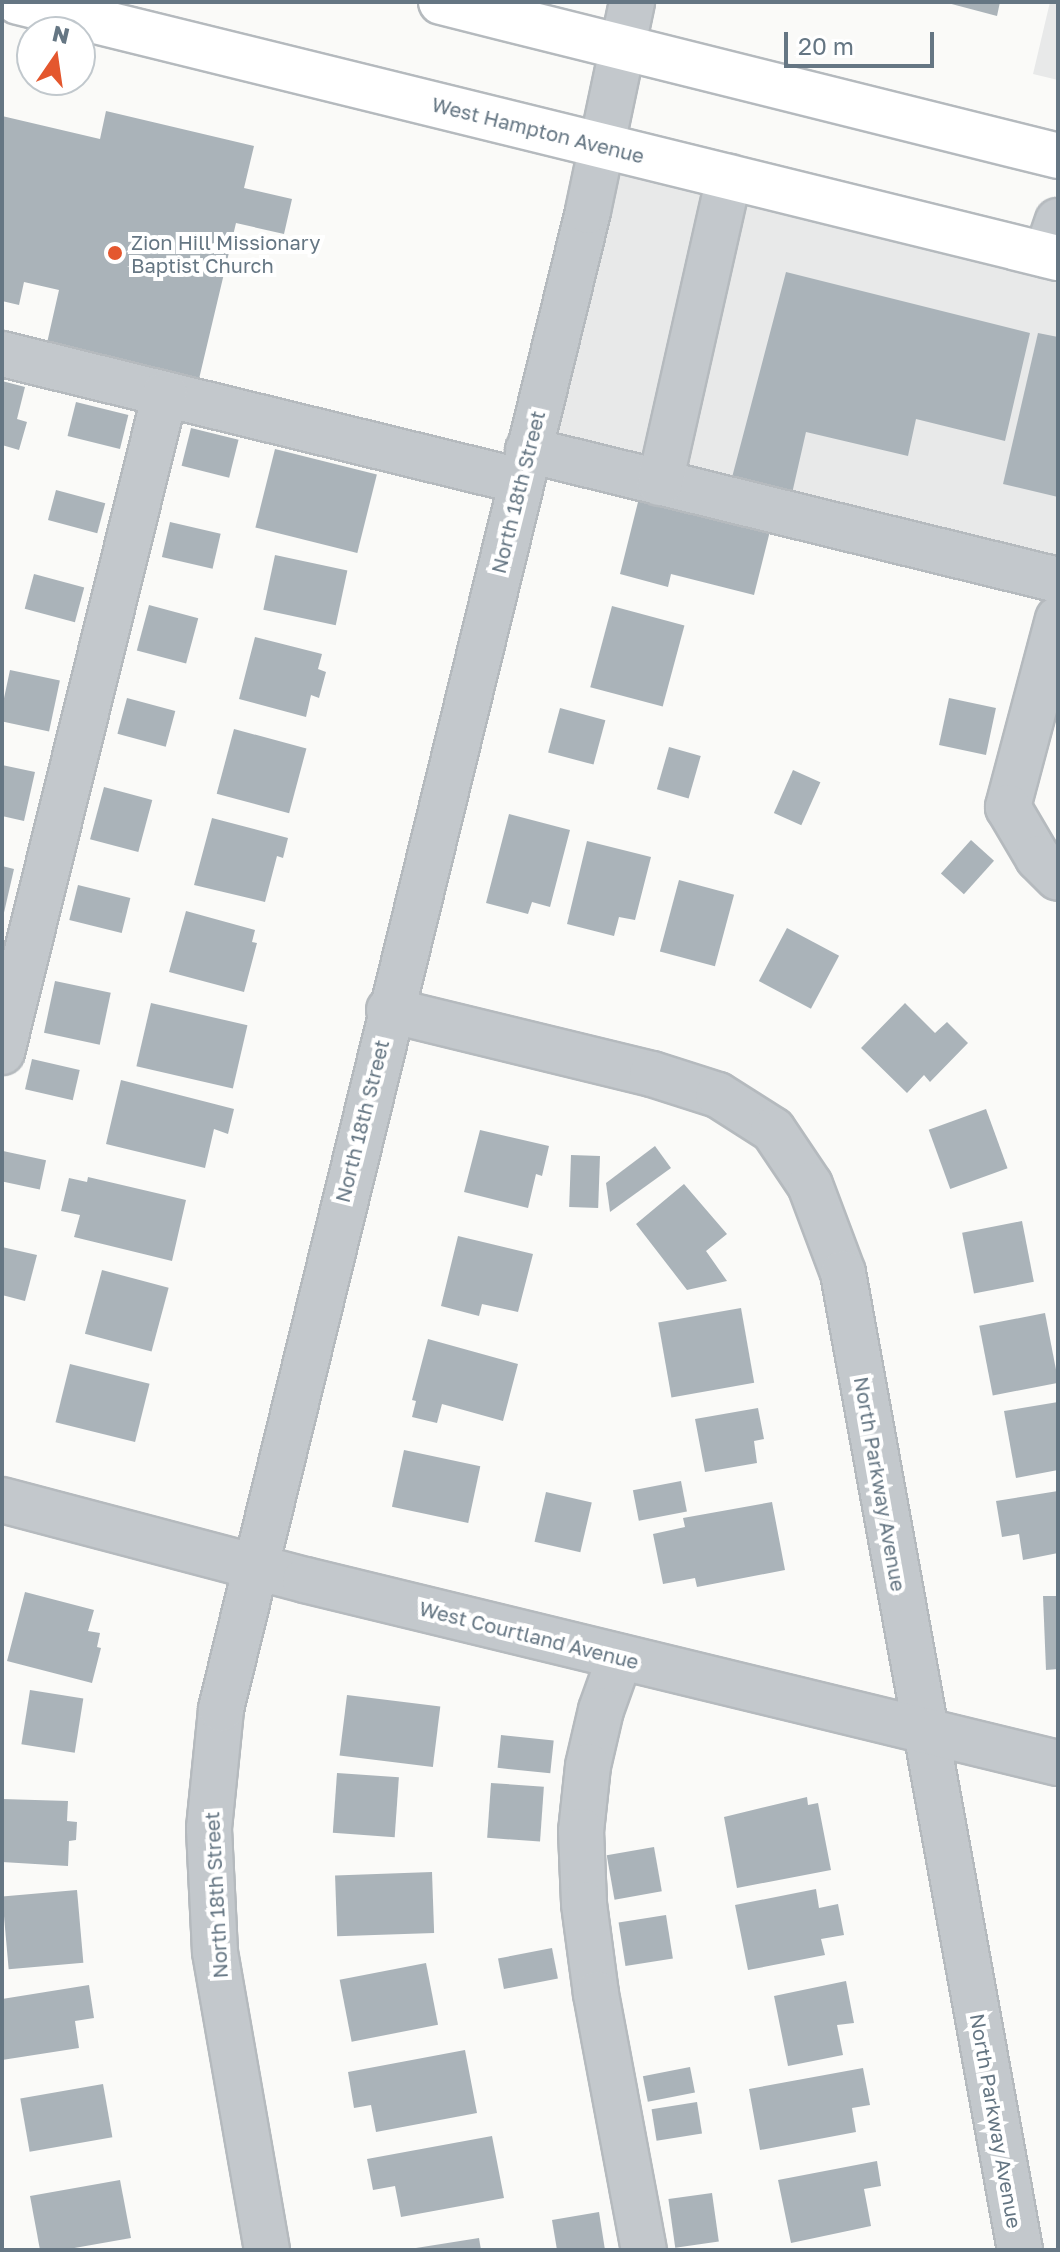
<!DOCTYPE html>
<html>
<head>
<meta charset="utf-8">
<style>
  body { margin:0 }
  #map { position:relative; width:1060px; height:2252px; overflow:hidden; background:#fafaf8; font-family:"Golos Text",sans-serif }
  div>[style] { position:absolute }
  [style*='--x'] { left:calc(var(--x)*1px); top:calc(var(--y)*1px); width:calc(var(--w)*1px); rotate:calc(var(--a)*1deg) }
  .built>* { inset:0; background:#e8e9e9 }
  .building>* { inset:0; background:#aab3b9; transform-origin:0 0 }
  .roads { filter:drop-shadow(2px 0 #b5babe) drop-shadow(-2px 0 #b5babe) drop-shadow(0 2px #b5babe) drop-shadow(0 -2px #b5babe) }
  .minor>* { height:44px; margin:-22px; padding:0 22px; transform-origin:22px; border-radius:22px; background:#c3c8cc }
  .major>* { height:44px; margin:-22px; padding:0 22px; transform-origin:22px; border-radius:22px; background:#fff }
  .dots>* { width:22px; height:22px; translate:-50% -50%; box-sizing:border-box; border:4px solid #fff; border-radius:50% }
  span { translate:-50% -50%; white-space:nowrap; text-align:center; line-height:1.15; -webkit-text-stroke:8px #fff; paint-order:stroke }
  .street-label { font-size:20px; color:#657683 }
  .poi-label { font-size:20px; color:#657683 }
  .left { translate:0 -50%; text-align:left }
  .frame { position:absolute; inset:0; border:4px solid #657683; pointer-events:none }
  .north { position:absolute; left:16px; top:16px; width:80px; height:80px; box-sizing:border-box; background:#fff; border:2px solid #c1c8cd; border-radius:50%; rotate:13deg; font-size:22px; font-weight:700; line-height:32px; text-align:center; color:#657683 }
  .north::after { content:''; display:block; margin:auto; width:28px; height:36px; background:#e4572e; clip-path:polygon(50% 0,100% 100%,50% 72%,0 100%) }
  .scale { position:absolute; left:784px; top:32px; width:150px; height:36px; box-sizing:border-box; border:4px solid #657683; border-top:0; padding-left:10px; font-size:24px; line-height:28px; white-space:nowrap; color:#657683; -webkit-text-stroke:6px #fff; paint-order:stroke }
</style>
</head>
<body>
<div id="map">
  <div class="built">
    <i style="clip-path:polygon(1050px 2px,1058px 2px,1058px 80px,1033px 74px)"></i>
    <i style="clip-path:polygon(603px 146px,1058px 258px,1058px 580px,528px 450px)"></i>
  </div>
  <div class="building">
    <i style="clip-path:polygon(944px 2px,1000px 2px,997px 16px)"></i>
    <i style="clip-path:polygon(106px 111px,254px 146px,244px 188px,292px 199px,284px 234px,236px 223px,199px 379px,47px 343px,59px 290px,24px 282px,19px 305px,2px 301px,2px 116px,100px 139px)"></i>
    <i style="clip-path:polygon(786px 272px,1030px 333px,1005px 441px,916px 419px,908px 456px,806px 432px,791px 498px,730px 485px)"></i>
    <i style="clip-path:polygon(1038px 333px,1058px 337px,1058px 497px,1003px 484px)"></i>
    <i style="clip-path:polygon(2px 381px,25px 387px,17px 419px,27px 422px,19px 450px,2px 445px)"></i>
    <i style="left:76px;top:402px;width:54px;height:35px;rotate:14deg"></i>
    <i style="left:191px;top:428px;width:49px;height:39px;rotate:14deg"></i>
    <i style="left:275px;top:449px;width:105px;height:81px;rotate:14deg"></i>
    <i style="left:56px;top:490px;width:51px;height:31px;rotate:15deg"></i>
    <i style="clip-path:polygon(639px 498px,770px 531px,754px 595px,671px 574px,668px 587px,620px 574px)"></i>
    <i style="left:170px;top:522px;width:52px;height:36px;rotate:13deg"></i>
    <i style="left:275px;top:555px;width:74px;height:56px;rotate:12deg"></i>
    <i style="left:34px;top:574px;width:52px;height:36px;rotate:15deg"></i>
    <i style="left:149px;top:605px;width:51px;height:47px;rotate:15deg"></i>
    <i style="left:612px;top:606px;width:75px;height:84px;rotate:15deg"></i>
    <i style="clip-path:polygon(255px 637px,322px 654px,318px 669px,326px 672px,319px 698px,311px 695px,306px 717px,239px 699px)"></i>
    <i style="left:10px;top:670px;width:51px;height:52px;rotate:12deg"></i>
    <i style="left:127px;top:698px;width:50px;height:37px;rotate:15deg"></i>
    <i style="left:949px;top:698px;width:48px;height:48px;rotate:12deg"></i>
    <i style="left:560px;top:708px;width:47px;height:46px;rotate:15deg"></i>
    <i style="left:234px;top:729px;width:75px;height:67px;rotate:15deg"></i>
    <i style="left:669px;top:747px;width:33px;height:44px;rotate:16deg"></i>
    <i style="clip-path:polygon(2px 765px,35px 772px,24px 821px,2px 816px)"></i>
    <i style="left:793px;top:770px;width:30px;height:47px;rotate:24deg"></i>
    <i style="left:104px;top:787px;width:50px;height:54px;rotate:15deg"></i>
    <i style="clip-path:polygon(509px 814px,570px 830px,550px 907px,532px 902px,528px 914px,486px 903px)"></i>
    <i style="clip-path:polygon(212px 818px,288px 838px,283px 858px,277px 856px,265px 902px,194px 885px)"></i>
    <i style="left:971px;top:840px;width:31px;height:45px;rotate:42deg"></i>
    <i style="clip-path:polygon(587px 841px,651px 857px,635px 920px,619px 917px,614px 936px,567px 924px)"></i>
    <i style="clip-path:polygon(2px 866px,14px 869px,3px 917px,2px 917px)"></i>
    <i style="left:679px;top:880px;width:57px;height:74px;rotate:15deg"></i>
    <i style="left:78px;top:885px;width:54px;height:36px;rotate:14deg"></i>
    <i style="clip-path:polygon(186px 911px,255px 930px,252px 942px,257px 943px,244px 992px,169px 972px)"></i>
    <i style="left:787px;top:928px;width:59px;height:60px;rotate:28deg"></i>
    <i style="left:55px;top:981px;width:57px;height:53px;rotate:12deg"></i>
    <i style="left:151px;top:1003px;width:99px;height:65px;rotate:13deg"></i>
    <i style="clip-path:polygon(905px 1003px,935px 1033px,947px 1022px,968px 1043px,930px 1082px,924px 1075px,907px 1093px,861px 1048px)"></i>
    <i style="left:32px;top:1059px;width:49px;height:31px;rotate:13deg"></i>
    <i style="clip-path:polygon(121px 1080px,234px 1109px,228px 1134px,214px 1129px,205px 1168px,106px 1144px)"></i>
    <i style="left:986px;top:1109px;width:63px;height:61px;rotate:70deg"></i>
    <i style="clip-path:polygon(480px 1130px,549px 1146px,542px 1176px,536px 1174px,528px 1208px,464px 1192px)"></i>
    <i style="clip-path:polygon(655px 1146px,671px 1168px,610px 1212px,606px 1183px)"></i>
    <i style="left:3px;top:1151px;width:44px;height:30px;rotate:12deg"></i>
    <i style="left:571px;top:1155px;width:29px;height:52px;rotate:2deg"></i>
    <i style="clip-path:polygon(88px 1177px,186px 1200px,172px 1261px,74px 1237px,80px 1215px,61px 1211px,69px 1178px,87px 1182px)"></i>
    <i style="clip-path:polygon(684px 1184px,727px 1234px,706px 1251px,727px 1281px,687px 1290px,636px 1224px)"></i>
    <i style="left:1022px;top:1221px;width:62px;height:61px;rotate:79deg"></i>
    <i style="clip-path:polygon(458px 1236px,533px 1254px,518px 1312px,482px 1304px,479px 1316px,441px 1306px)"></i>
    <i style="clip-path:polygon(2px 1247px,37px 1255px,25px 1301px,2px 1295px)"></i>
    <i style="left:102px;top:1270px;width:69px;height:66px;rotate:15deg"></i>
    <i style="left:741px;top:1308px;width:76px;height:84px;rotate:80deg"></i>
    <i style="left:1045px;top:1313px;width:71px;height:67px;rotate:79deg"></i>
    <i style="clip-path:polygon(428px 1339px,518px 1364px,503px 1421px,442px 1404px,437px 1423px,412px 1417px,416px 1401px,412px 1400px)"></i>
    <i style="left:70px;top:1364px;width:82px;height:60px;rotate:14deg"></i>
    <i style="clip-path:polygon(1058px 1402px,1058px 1470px,1016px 1478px,1004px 1411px)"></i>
    <i style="clip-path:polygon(758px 1408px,764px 1439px,754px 1441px,757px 1463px,705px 1472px,695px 1419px)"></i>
    <i style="left:404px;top:1450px;width:78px;height:58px;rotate:12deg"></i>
    <i style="left:681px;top:1481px;width:31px;height:49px;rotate:79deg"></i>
    <i style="clip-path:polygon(1058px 1491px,1058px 1553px,1023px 1560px,1019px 1534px,1002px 1537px,996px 1501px)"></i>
    <i style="left:546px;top:1492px;width:47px;height:51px;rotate:13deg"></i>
    <i style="clip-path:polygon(772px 1502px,785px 1570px,697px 1587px,695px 1578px,663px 1584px,653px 1534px,685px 1527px,683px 1518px)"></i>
    <i style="clip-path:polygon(25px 1592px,94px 1610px,88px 1631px,100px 1633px,97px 1647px,101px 1648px,92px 1683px,7px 1661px)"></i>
    <i style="clip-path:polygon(1043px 1596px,1058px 1596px,1058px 1669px,1046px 1670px)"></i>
    <i style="left:30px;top:1690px;width:54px;height:55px;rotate:9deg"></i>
    <i style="left:347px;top:1695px;width:94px;height:61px;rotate:7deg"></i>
    <i style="left:501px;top:1735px;width:53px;height:33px;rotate:6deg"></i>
    <i style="left:337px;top:1773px;width:62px;height:60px;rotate:4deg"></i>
    <i style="left:491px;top:1783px;width:53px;height:55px;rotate:4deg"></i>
    <i style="clip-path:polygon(807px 1797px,808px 1805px,818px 1803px,831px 1870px,737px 1888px,724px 1817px)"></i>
    <i style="clip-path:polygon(2px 1799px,68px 1801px,67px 1821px,77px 1822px,76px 1840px,69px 1841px,68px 1866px,2px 1862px)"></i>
    <i style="left:654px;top:1847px;width:45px;height:48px;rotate:80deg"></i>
    <i style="left:432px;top:1872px;width:61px;height:97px;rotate:88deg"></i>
    <i style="clip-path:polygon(816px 1889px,819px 1908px,838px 1904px,844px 1935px,821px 1939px,825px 1955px,748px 1970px,735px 1905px)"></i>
    <i style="left:77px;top:1890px;width:73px;height:75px;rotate:85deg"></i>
    <i style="left:666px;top:1915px;width:44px;height:48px;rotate:81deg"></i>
    <i style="left:552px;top:1948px;width:31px;height:55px;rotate:79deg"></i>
    <i style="left:426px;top:1963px;width:63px;height:88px;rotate:79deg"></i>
    <i style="clip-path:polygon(846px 1981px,854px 2023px,837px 2025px,843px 2055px,788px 2066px,774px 1996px)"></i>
    <i style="clip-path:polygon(89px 1985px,94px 2018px,75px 2021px,79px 2048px,2px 2060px,2px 1999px)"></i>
    <i style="clip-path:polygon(465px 2050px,477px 2113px,376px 2132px,371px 2105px,354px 2108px,348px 2072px)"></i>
    <i style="left:690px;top:2067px;width:26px;height:48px;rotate:79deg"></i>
    <i style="clip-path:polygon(863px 2068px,870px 2105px,852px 2108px,856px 2132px,760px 2150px,749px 2089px)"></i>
    <i style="left:103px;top:2084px;width:54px;height:84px;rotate:80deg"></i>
    <i style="left:697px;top:2102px;width:32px;height:46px;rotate:81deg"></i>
    <i style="clip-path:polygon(492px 2136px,504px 2198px,401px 2217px,395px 2186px,373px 2190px,367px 2159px)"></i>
    <i style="clip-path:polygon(877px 2161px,881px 2186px,864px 2189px,871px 2226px,791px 2243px,778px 2180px)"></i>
    <i style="clip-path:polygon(120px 2180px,131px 2238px,63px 2250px,40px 2250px,30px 2196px)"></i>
    <i style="left:712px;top:2193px;width:49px;height:44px;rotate:82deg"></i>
    <i style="clip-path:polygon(599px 2212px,605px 2250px,557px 2250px,552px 2220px)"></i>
    <i style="clip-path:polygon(479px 2238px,481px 2250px,416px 2250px,416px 2248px)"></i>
  </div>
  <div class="roads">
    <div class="minor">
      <i style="--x:1046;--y:255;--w:36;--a:-71"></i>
      <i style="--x:2;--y:354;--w:533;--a:13.78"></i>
      <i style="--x:528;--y:450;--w:546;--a:13.78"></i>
      <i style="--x:660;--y:483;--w:314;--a:-77.3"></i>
      <i style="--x:1058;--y:619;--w:195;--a:104.9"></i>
      <i style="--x:1008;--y:807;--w:59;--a:59.5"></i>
      <i style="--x:1038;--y:858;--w:28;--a:45"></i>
      <i style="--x:389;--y:1010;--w:271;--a:13.7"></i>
      <i style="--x:652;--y:1074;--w:69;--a:17.7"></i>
      <i style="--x:718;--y:1095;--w:65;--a:32.5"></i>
      <i style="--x:773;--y:1130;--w:66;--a:56.1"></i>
      <i style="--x:810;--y:1185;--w:94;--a:69.4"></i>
      <i style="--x:843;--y:1273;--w:993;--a:79.73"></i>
      <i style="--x:2;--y:1052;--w:678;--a:-76.09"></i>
      <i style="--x:2;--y:1500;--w:313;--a:14.8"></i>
      <i style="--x:305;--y:1580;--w:775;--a:13.66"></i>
      <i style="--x:620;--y:1657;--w:56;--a:109.7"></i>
      <i style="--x:601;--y:1710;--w:57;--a:103.1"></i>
      <i style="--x:588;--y:1766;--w:65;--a:96.1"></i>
      <i style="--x:581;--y:1831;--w:73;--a:87.6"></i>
      <i style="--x:584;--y:1904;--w:91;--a:82.4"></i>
      <i style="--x:596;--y:1994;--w:260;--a:79.4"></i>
      <i style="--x:267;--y:2250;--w:303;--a:-99.9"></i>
      <i style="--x:215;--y:1952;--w:124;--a:-92.8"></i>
      <i style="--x:209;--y:1828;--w:120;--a:-84.2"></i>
      <i style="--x:221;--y:1709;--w:1542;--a:-76.23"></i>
      <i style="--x:588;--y:211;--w:214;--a:-78.1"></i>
    </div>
    <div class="major">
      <i style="--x:18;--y:2;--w:1071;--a:13.83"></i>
      <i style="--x:441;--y:2;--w:636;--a:14.01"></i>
    </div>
  </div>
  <div class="dots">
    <i style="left:115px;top:253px;background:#e4572e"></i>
  </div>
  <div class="street-label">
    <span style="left:538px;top:130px;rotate:14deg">West Hampton Avenue</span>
    <span style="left:518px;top:492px;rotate:-76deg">North 18th Street</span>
    <span style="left:362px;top:1121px;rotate:-76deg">North 18th Street</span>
    <span style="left:880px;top:1484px;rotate:80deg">North Parkway Avenue</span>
    <span style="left:529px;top:1635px;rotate:14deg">West Courtland Avenue</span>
    <span style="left:216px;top:1895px;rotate:-93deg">North 18th Street</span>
    <span style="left:996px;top:2121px;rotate:80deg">North Parkway Avenue</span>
  </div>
  <div class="poi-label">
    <span class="left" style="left:131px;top:254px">Zion Hill Missionary<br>Baptist Church</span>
  </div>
  <div class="frame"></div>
  <div class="north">N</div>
  <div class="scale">20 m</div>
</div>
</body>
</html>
